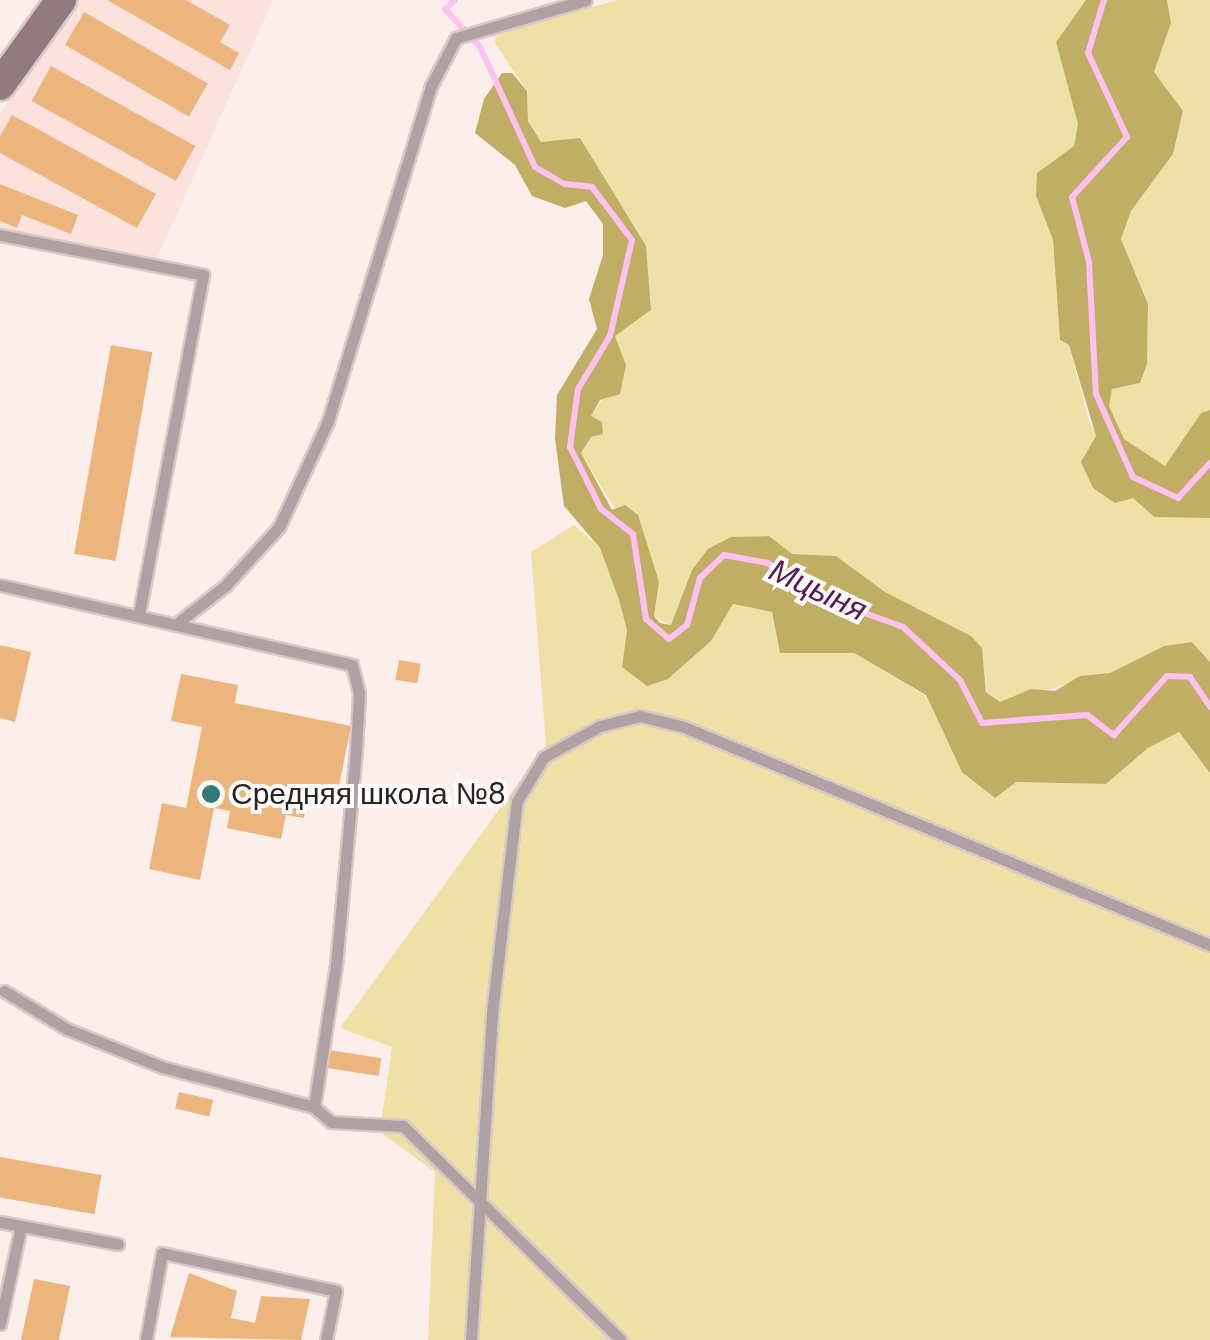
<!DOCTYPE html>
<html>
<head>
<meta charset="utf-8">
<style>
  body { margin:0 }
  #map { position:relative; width:1210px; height:1340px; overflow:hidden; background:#fceeea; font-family:"DM Sans",sans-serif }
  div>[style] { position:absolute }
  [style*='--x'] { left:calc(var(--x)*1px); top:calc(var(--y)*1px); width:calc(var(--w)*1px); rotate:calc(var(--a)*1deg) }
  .built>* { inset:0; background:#fce2dc }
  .green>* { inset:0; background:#efe0a6 }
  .forest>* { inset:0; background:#c1ae65 }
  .stream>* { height:6px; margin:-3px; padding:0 3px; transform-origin:3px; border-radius:3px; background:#ffc0f2 }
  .building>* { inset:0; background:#edb57e; transform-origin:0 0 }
  .roads { filter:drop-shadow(2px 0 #d7c9c5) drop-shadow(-2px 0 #d7c9c5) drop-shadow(0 2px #d7c9c5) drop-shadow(0 -2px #d7c9c5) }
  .lane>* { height:11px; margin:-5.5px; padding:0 5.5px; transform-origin:5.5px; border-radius:5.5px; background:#b0a1a4 }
  .secondary>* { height:30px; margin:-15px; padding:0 15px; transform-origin:15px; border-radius:15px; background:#907a7f }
  .dots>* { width:28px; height:28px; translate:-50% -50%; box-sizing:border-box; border:5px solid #fefefe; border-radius:50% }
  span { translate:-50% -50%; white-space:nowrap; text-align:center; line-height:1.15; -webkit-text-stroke:8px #fefefe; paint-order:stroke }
  .poi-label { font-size:30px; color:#2d211e }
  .left { translate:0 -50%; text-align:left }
  .water-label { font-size:32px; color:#5c1653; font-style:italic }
</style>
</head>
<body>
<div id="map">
  <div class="built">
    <i style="clip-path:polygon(72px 0,273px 0,157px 258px,0 231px,0 114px)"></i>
  </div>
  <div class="green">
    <i style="clip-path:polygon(618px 0,1086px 0,1056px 42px,1079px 124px,1074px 146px,1038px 173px,1036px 196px,1053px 240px,1060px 340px,1069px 345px,1089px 421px,1133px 498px,1154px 517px,1210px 518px,1210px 662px,1192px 642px,1164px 646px,1110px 673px,1000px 702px,987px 692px,982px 649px,971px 636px,885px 592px,836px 556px,792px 554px,692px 570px,671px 626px,654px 616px,659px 581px,581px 453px,591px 437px,591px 416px,626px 365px,615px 336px,651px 310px,646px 247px,580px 139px,542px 143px,528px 121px,527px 91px,495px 43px,497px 33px)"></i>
    <i style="clip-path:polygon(1167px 0,1210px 0,1210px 410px,1201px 413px,1165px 467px,1124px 439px,1108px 406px,1112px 389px,1147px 364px,1148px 304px,1121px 239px,1131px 211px,1173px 154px,1183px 112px,1154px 72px,1171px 23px)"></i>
    <i style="clip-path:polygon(574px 525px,600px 548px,619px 600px,627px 630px,622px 667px,668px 679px,711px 641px,732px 604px,772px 612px,780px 653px,854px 653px,926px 696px,962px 771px,1016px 782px,1106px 784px,1148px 748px,1179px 732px,1210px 773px,1210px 1340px,428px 1340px,435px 1172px,380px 1132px,392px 1047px,340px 1028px,546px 745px,531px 552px)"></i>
  </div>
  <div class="forest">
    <i style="clip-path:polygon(1086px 0,1167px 0,1171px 23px,1154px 72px,1183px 111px,1173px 154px,1131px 211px,1121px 239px,1148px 304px,1147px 364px,1140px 383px,1112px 389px,1109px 406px,1124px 439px,1165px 466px,1201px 413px,1210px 410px,1210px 518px,1154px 517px,1133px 498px,1115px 503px,1093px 488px,1081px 462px,1096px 436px,1069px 345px,1060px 340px,1053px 240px,1036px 196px,1037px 173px,1074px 146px,1078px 124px,1056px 42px)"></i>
    <i style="clip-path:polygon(502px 73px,512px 73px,527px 91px,528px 121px,541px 142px,580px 138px,646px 246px,651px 310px,615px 336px,626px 365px,620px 394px,600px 400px,591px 416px,602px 422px,603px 434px,591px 437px,581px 453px,612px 510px,625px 505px,638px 515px,659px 582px,654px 616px,660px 623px,671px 625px,692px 570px,708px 549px,731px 537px,769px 536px,792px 554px,836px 556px,885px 592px,971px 636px,982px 648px,986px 692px,1000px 702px,1031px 689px,1055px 691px,1080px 676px,1110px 673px,1164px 646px,1192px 642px,1210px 662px,1210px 773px,1179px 732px,1148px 748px,1106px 784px,1016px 782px,995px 798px,962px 772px,926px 695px,854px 653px,780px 653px,772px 612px,733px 604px,711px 641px,668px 679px,647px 686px,622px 667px,627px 630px,619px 600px,600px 548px,564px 506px,555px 439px,557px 395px,597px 329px,589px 299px,603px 255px,603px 224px,586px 201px,565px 208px,532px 196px,515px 165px,475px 133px,484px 99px)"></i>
  </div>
  <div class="stream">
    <i style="--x:455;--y:0;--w:13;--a:138"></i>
    <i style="--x:445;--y:9;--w:52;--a:47.4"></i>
    <i style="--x:480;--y:47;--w:132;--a:65.4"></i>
    <i style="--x:535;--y:167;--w:34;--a:30"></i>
    <i style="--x:565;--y:184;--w:27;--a:6"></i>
    <i style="--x:592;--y:187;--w:66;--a:53"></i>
    <i style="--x:632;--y:240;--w:98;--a:102.9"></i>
    <i style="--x:610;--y:336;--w:62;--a:121.1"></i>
    <i style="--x:578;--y:389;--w:59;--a:97.9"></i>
    <i style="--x:570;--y:447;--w:69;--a:63.4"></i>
    <i style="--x:601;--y:509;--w:41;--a:38"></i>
    <i style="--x:633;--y:534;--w:86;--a:81.3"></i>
    <i style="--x:646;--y:619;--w:30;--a:41"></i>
    <i style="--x:669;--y:639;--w:23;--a:-38"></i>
    <i style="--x:687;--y:625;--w:49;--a:-74.5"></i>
    <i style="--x:700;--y:578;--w:33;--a:-44"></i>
    <i style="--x:724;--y:555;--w:45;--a:10.3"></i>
    <i style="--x:768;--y:563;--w:54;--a:35.2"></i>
    <i style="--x:812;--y:594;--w:97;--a:19.9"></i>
    <i style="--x:903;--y:627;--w:78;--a:42.9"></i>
    <i style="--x:960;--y:680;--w:48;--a:62.9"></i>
    <i style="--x:982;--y:723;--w:105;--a:-4.4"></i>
    <i style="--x:1087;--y:715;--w:34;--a:37"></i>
    <i style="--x:1114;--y:735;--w:79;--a:-48.1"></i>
    <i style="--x:1167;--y:676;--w:23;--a:2"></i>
    <i style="--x:1190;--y:677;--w:36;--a:56"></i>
    <i style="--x:1104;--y:0;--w:55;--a:106.8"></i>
    <i style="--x:1088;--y:53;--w:93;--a:65.1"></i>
    <i style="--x:1127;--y:137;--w:81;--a:132.5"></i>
    <i style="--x:1072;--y:197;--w:67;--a:75.3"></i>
    <i style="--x:1089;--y:262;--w:132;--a:87"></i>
    <i style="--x:1096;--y:394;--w:91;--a:66"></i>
    <i style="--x:1133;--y:477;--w:50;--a:25"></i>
    <i style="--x:1178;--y:498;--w:47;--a:-47.6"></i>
  </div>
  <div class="building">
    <i style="clip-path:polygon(107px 0,186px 0,230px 25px,220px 42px,239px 53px,230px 70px)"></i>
    <i style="left:84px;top:12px;width:143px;height:38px;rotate:30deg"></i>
    <i style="left:51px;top:66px;width:165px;height:40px;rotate:29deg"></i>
    <i style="clip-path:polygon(12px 115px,156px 194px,137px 228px,0 153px,0 136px)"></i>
    <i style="clip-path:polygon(0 184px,78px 215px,71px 234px,22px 215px,17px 228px,0 221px)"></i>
    <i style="left:111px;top:345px;width:42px;height:212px;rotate:10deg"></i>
    <i style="clip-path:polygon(0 645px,31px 652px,15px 722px,0 718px)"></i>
    <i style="left:399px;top:660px;width:22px;height:20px;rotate:10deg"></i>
    <i style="clip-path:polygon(181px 674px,238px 685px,235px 703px,351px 726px,336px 801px,309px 796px,304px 818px,286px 815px,281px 839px,227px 828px,230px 811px,214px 808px,200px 880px,149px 869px,162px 803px,186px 808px,202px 727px,171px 721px)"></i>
    <i style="left:329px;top:1050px;width:53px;height:18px;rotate:9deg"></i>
    <i style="left:179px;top:1092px;width:35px;height:17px;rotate:13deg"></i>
    <i style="left:0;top:1157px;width:103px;height:40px;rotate:10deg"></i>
    <i style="clip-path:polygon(189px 1273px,237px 1291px,231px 1318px,255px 1323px,261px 1296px,310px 1299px,301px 1340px,170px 1337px)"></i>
    <i style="clip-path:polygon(34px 1279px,70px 1286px,59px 1340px,21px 1340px)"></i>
  </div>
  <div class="roads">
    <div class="lane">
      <i style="--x:0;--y:235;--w:207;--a:11.1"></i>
      <i style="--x:203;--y:275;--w:344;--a:100.7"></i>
      <i style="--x:0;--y:585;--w:361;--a:12.8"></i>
      <i style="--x:352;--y:665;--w:29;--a:76"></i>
      <i style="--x:359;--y:693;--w:57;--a:93"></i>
      <i style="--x:356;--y:750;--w:216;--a:95.3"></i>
      <i style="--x:336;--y:965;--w:144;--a:98.8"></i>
      <i style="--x:180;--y:621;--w:58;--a:-38"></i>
      <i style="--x:226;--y:585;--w:79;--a:-47.6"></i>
      <i style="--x:279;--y:527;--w:117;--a:-65.2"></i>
      <i style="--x:328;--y:421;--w:350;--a:-72.9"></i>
      <i style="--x:431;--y:86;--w:54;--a:-62.5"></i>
      <i style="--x:456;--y:38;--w:135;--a:-16.3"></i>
      <i style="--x:4;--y:991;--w:74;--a:31.1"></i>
      <i style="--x:67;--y:1029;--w:102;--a:21.8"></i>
      <i style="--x:162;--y:1067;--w:157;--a:14.7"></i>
      <i style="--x:314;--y:1107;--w:23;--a:41"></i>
      <i style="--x:331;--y:1122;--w:72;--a:3.2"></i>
      <i style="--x:403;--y:1126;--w:305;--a:44.5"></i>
      <i style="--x:0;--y:1222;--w:120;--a:10.6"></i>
      <i style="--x:0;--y:1324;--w:100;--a:-77.9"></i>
      <i style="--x:146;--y:1340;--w:88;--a:-79.6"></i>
      <i style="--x:162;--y:1253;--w:178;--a:12.3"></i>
      <i style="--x:336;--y:1291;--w:50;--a:101.5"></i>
      <i style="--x:471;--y:1340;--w:328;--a:-86.3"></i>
      <i style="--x:492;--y:1013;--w:213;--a:-83.3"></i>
      <i style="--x:517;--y:801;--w:52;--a:-58.5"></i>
      <i style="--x:544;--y:757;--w:64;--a:-29"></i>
      <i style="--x:600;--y:726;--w:41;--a:-14"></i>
      <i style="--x:640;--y:716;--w:45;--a:14"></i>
      <i style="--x:684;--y:727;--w:569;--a:22.51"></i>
    </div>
    <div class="secondary">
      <i style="--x:0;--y:85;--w:105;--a:-54.3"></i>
    </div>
  </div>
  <div class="dots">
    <i style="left:211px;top:794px;background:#337a74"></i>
  </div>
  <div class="poi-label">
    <span class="left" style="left:231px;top:794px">Средняя школа №8</span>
  </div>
  <div class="water-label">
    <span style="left:818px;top:590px;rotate:25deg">Мцыня</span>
  </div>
</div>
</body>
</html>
